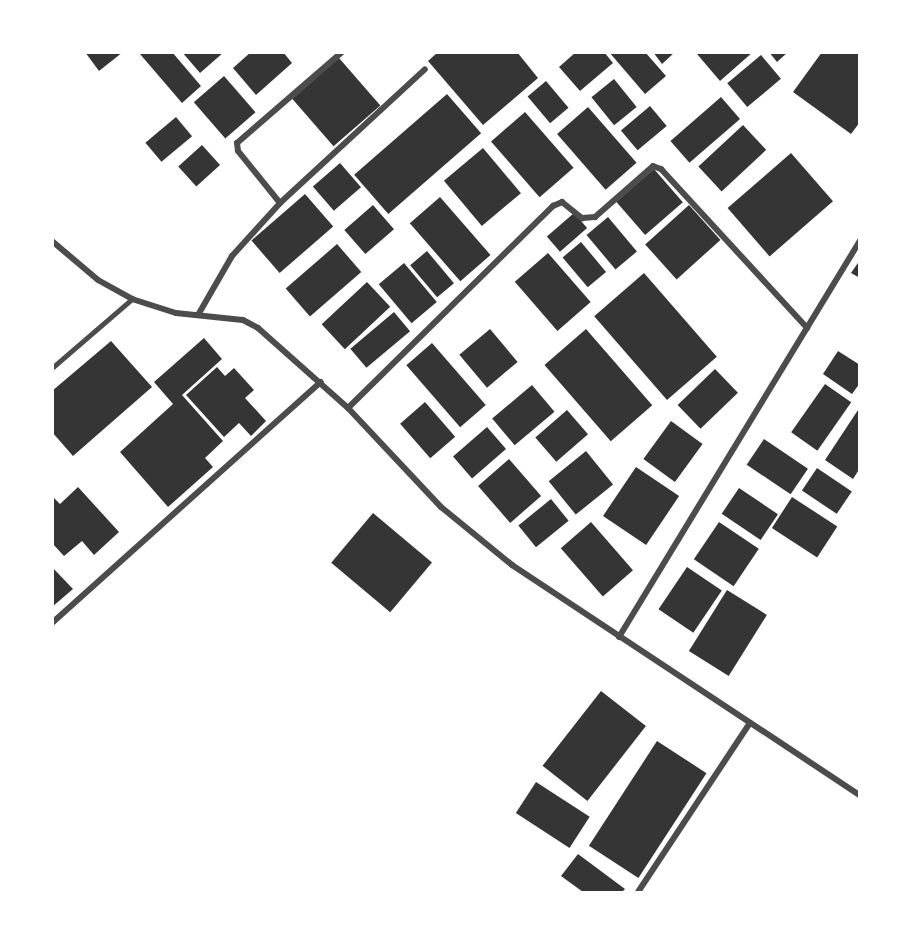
<!DOCTYPE html>
<html>
<head>
<meta charset="utf-8">
<style>
  body { margin:0 }
  #map { position:relative; width:912px; height:945px; overflow:hidden; background:#fff; font-family:"Titillium Web",sans-serif }
  div>[style] { position:absolute }
  [style*='--x'] { left:calc(var(--x)*1px); top:calc(var(--y)*1px); width:calc(var(--w)*1px); rotate:calc(var(--a)*1deg) }
  .building>* { inset:0; background:#353535; transform-origin:0 0 }
  .service>* { height:4.5px; margin:-2.25px; padding:0 2.25px; transform-origin:2.25px; border-radius:2.25px; background:#4c4c4c }
  .minor>* { height:6px; margin:-3px; padding:0 3px; transform-origin:3px; border-radius:3px; background:#4c4c4c }
  span { translate:-50% -50%; white-space:nowrap; text-align:center; line-height:1.15; -webkit-text-stroke:4.5px #fff; paint-order:stroke }
  .frame { position:absolute; inset:0; border:54px solid #fff; pointer-events:none }
</style>
</head>
<body>
<div id="map">
  <div class="building">
    <i style="clip-path:polygon(85px 52px,123px 52px,99px 71px)"></i>
    <i style="clip-path:polygon(142px 52px,172px 52px,201px 86px,182px 103px,140px 54px)"></i>
    <i style="clip-path:polygon(182px 52px,224px 52px,200px 73px)"></i>
    <i style="clip-path:polygon(251px 52px,283px 52px,292px 63px,256px 95px,233px 68px)"></i>
    <i style="clip-path:polygon(438px 52px,517px 52px,538px 78px,483px 125px,428px 61px)"></i>
    <i style="clip-path:polygon(576px 52px,604px 52px,613px 63px,580px 91px,559px 67px)"></i>
    <i style="clip-path:polygon(609px 52px,645px 52px,666px 76px,645px 94px)"></i>
    <i style="clip-path:polygon(653px 52px,675px 52px,662px 64px)"></i>
    <i style="clip-path:polygon(699px 52px,753px 52px,720px 81px,697px 54px)"></i>
    <i style="clip-path:polygon(769px 52px,788px 52px,777px 62px)"></i>
    <i style="clip-path:polygon(822px 52px,860px 52px,860px 122px,851px 134px,793px 92px)"></i>
    <i style="left:761px;top:55px;width:31px;height:44px;rotate:50deg"></i>
    <i style="left:339px;top:58px;width:63px;height:62px;rotate:49deg"></i>
    <i style="left:224px;top:76px;width:48px;height:40px;rotate:49deg"></i>
    <i style="left:614px;top:79px;width:36px;height:29px;rotate:51deg"></i>
    <i style="left:546px;top:81px;width:35px;height:24px;rotate:50deg"></i>
    <i style="left:447px;top:94px;width:52px;height:123px;rotate:49deg"></i>
    <i style="left:721px;top:97px;width:29px;height:67px;rotate:49deg"></i>
    <i style="left:650px;top:106px;width:26px;height:38px;rotate:50deg"></i>
    <i style="left:588px;top:107px;width:74px;height:41px;rotate:49deg"></i>
    <i style="left:525px;top:112px;width:74px;height:45px;rotate:49deg"></i>
    <i style="left:176px;top:117px;width:25px;height:40px;rotate:50deg"></i>
    <i style="left:743px;top:125px;width:34px;height:61px;rotate:47deg"></i>
    <i style="left:202px;top:145px;width:27px;height:32px;rotate:48deg"></i>
    <i style="left:483px;top:148px;width:59px;height:51px;rotate:50deg"></i>
    <i style="left:791px;top:153px;width:64px;height:84px;rotate:49deg"></i>
    <i style="left:340px;top:163px;width:32px;height:36px;rotate:49deg"></i>
    <i style="left:654px;top:169px;width:44px;height:50px;rotate:49deg"></i>
    <i style="left:305px;top:194px;width:43px;height:71px;rotate:49deg"></i>
    <i style="left:440px;top:197px;width:77px;height:40px;rotate:49deg"></i>
    <i style="left:373px;top:205px;width:32px;height:38px;rotate:49deg"></i>
    <i style="left:689px;top:205px;width:47px;height:59px;rotate:48deg"></i>
    <i style="left:574px;top:213px;width:20px;height:36px;rotate:49deg"></i>
    <i style="left:608px;top:217px;width:45px;height:28px;rotate:50deg"></i>
    <i style="left:581px;top:242px;width:39px;height:24px;rotate:50deg"></i>
    <i style="left:337px;top:244px;width:37px;height:68px;rotate:49deg"></i>
    <i style="left:427px;top:251px;width:42px;height:22px;rotate:50deg"></i>
    <i style="left:548px;top:253px;width:65px;height:44px;rotate:49deg"></i>
    <i style="clip-path:polygon(860px 260px,860px 278px,851px 273px)"></i>
    <i style="left:404px;top:263px;width:51px;height:33px;rotate:50deg"></i>
    <i style="left:644px;top:273px;width:111px;height:66px;rotate:49deg"></i>
    <i style="left:367px;top:282px;width:34px;height:62px;rotate:47deg"></i>
    <i style="left:394px;top:312px;width:25px;height:57px;rotate:50deg"></i>
    <i style="left:490px;top:329px;width:43px;height:40px;rotate:50deg"></i>
    <i style="left:586px;top:329px;width:101px;height:55px;rotate:49deg"></i>
    <i style="clip-path:polygon(204px 338px,222px 359px,182px 395px,223px 441px,205px 458px,213px 467px,168px 507px,120px 452px,173px 404px,154px 382px)"></i>
    <i style="clip-path:polygon(111px 341px,152px 387px,73px 456px,52px 432px,52px 391px)"></i>
    <i style="left:432px;top:343px;width:82px;height:34px;rotate:49deg"></i>
    <i style="clip-path:polygon(838px 351px,860px 365px,860px 383px,852px 394px,823px 374px)"></i>
    <i style="clip-path:polygon(217px 367px,225px 376px,234px 368px,254px 390px,245px 398px,266px 421px,251px 436px,239px 423px,224px 437px,186px 395px)"></i>
    <i style="left:715px;top:369px;width:33px;height:52px;rotate:46deg"></i>
    <i style="left:825px;top:384px;width:32px;height:59px;rotate:35deg"></i>
    <i style="left:532px;top:385px;width:35px;height:52px;rotate:50deg"></i>
    <i style="left:425px;top:402px;width:46px;height:33px;rotate:49deg"></i>
    <i style="clip-path:polygon(860px 407px,860px 468px,853px 479px,825px 460px)"></i>
    <i style="left:567px;top:410px;width:32px;height:42px;rotate:49deg"></i>
    <i style="left:671px;top:421px;width:39px;height:47px;rotate:36deg"></i>
    <i style="left:487px;top:427px;width:29px;height:45px;rotate:49deg"></i>
    <i style="left:764px;top:439px;width:53px;height:31px;rotate:34deg"></i>
    <i style="left:586px;top:451px;width:43px;height:48px;rotate:51deg"></i>
    <i style="left:509px;top:459px;width:49px;height:41px;rotate:49deg"></i>
    <i style="left:636px;top:467px;width:52px;height:59px;rotate:34deg"></i>
    <i style="left:817px;top:468px;width:42px;height:27px;rotate:34deg"></i>
    <i style="clip-path:polygon(78px 487px,119px 532px,94px 555px,82px 541px,64px 556px,52px 543px,52px 496px,60px 504px)"></i>
    <i style="left:739px;top:488px;width:47px;height:31px;rotate:34deg"></i>
    <i style="left:792px;top:497px;width:54px;height:37px;rotate:33deg"></i>
    <i style="left:551px;top:499px;width:28px;height:42px;rotate:51deg"></i>
    <i style="left:373px;top:513px;width:77px;height:65px;rotate:40deg"></i>
    <i style="left:591px;top:522px;width:64px;height:40px;rotate:49deg"></i>
    <i style="left:719px;top:522px;width:48px;height:45px;rotate:34deg"></i>
    <i style="clip-path:polygon(52px 567px,73px 589px,52px 607px)"></i>
    <i style="left:687px;top:567px;width:42px;height:51px;rotate:34deg"></i>
    <i style="left:727px;top:590px;width:47px;height:72px;rotate:32deg"></i>
    <i style="left:601px;top:691px;width:57px;height:95px;rotate:38deg"></i>
    <i style="left:657px;top:741px;width:59px;height:125px;rotate:33deg"></i>
    <i style="left:536px;top:782px;width:64px;height:37px;rotate:33deg"></i>
    <i style="clip-path:polygon(578px 854px,625px 889px,622px 892px,583px 892px,561px 876px)"></i>
  </div>
  <div class="service">
    <i style="--x:52;--y:368;--w:106;--a:-40.8"></i>
  </div>
  <div class="minor">
    <i style="--x:280;--y:203;--w:67;--a:-128.9"></i>
    <i style="--x:238;--y:151;--w:8;--a:-97"></i>
    <i style="--x:237;--y:143;--w:139;--a:-40.9"></i>
    <i style="--x:52;--y:241;--w:60;--a:40.3"></i>
    <i style="--x:98;--y:280;--w:39;--a:29"></i>
    <i style="--x:132;--y:299;--w:46;--a:17.7"></i>
    <i style="--x:176;--y:313;--w:67;--a:6"></i>
    <i style="--x:243;--y:320;--w:17;--a:28"></i>
    <i style="--x:258;--y:328;--w:120;--a:41.6"></i>
    <i style="--x:348;--y:408;--w:136;--a:46.8"></i>
    <i style="--x:441;--y:507;--w:92;--a:39.2"></i>
    <i style="--x:512;--y:565;--w:417;--a:33.5"></i>
    <i style="--x:198;--y:315;--w:68;--a:-60"></i>
    <i style="--x:232;--y:256;--w:72;--a:-47.8"></i>
    <i style="--x:280;--y:203;--w:197;--a:-42.7"></i>
    <i style="--x:348;--y:408;--w:288;--a:-44.6"></i>
    <i style="--x:553;--y:206;--w:10;--a:-24"></i>
    <i style="--x:562;--y:202;--w:26;--a:39"></i>
    <i style="--x:582;--y:218;--w:13;--a:-4"></i>
    <i style="--x:595;--y:217;--w:77;--a:-41.3"></i>
    <i style="--x:653;--y:166;--w:9;--a:21"></i>
    <i style="--x:661;--y:169;--w:216;--a:47.4"></i>
    <i style="--x:52;--y:623;--w:361;--a:-41.9"></i>
    <i style="--x:619;--y:637;--w:464;--a:-58.7"></i>
    <i style="--x:638;--y:892;--w:203;--a:-56.5"></i>
  </div>
  <div class="frame"></div>
</div>
</body>
</html>
